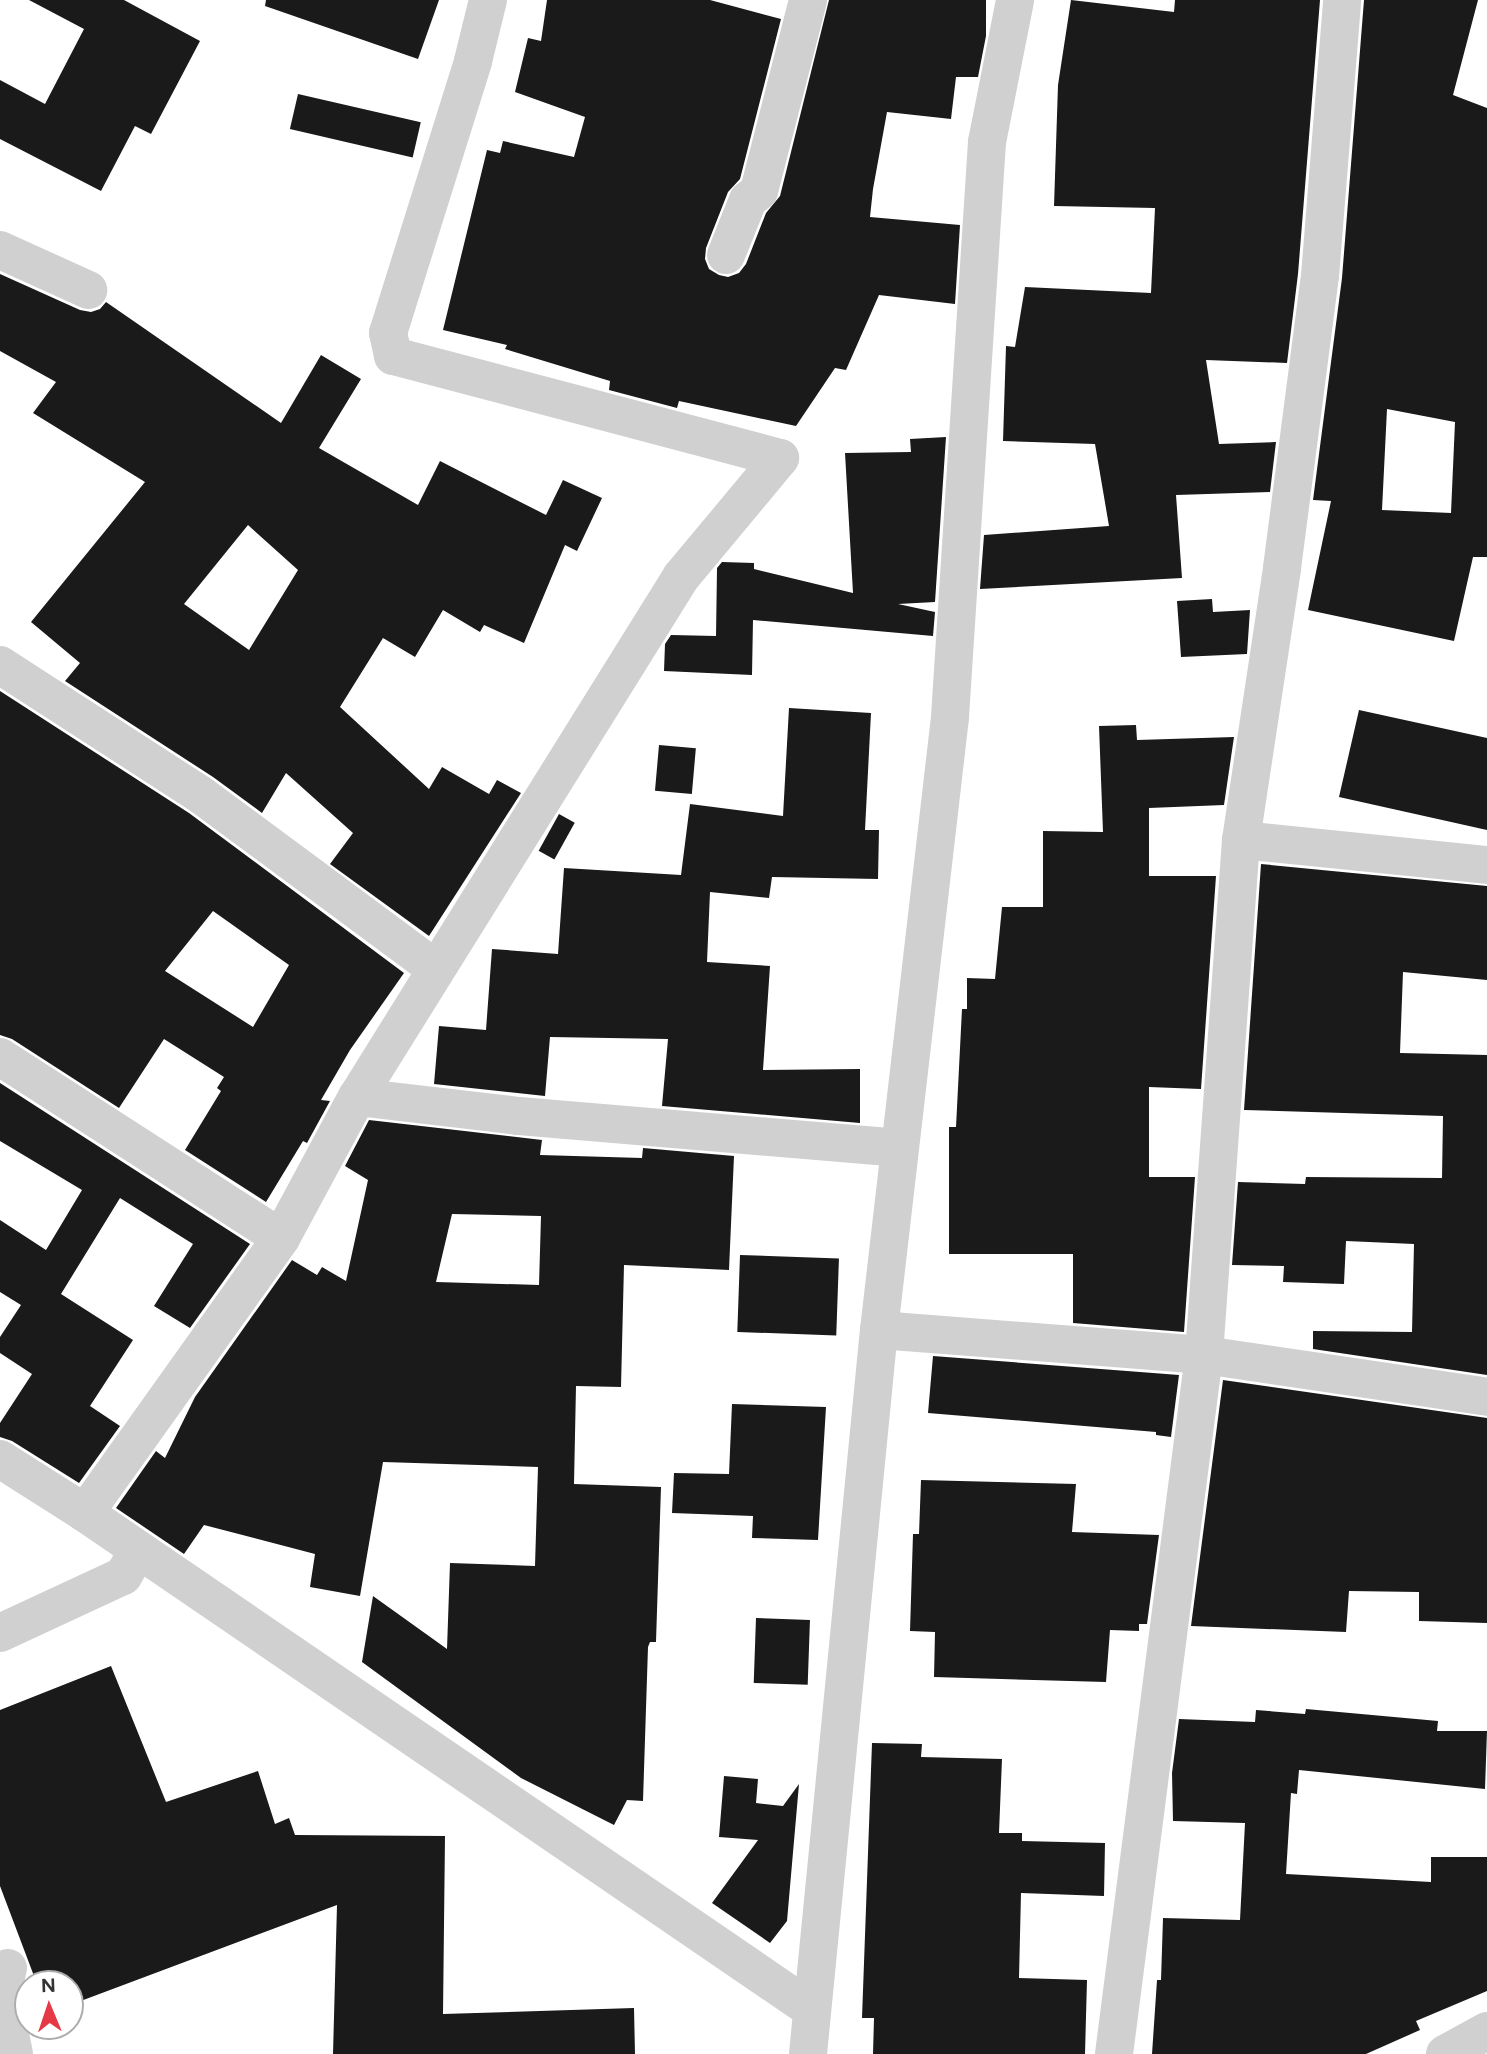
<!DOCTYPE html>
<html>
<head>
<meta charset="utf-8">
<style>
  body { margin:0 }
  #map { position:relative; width:1487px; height:2054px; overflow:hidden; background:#fff; font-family:Figtree,sans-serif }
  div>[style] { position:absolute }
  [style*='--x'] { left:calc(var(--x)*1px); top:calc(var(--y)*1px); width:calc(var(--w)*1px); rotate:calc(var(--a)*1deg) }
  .building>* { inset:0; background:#1a1a1a; transform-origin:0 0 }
  .minor>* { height:38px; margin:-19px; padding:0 19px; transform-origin:19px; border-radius:19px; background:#d0d0d0 }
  span { translate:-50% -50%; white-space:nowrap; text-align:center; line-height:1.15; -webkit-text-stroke:7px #fff; paint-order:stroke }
  .north { position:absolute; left:14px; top:1970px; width:70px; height:70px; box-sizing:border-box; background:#fff; border:2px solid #adadad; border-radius:50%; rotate:358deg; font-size:19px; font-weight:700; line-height:28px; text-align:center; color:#333 }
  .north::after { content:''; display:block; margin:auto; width:24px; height:32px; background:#e63946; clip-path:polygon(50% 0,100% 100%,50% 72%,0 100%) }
</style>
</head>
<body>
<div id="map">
  <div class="building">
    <i style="clip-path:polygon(29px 0,124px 0,200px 41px,151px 134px,135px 126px,101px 191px,0 139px,0 80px,45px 104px,84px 29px)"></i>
    <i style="clip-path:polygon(266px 0,439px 0,418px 59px,265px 6px)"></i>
    <i style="clip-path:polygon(547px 0,710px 0,781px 19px,740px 179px,728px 192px,706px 248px,705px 259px,709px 269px,719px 275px,728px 277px,739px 273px,746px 264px,766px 213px,780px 196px,829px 0,986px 0,986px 36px,978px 77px,956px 77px,951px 119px,887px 112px,873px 189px,870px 217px,960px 225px,955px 304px,879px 295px,846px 370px,835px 368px,796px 426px,679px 401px,677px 408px,609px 390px,610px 381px,505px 349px,507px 345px,443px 330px,487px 150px,500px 153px,503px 141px,574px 157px,585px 117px,515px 92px,528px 38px,541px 41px)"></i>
    <i style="clip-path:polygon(1071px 0,1174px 12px,1175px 0,1320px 0,1298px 274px,1287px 363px,1206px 360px,1219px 444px,1276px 442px,1270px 492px,1176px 495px,1182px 578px,980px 589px,984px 535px,1109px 526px,1095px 444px,1003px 441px,1006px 346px,1015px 347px,1025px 287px,1151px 293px,1155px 208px,1054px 206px,1058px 85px)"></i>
    <i style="clip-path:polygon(evenodd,1364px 0,1478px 0,1453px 95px,1487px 108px,1487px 557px,1473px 557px,1454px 641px,1308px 610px,1331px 501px,1313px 500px,1342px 278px,1364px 0,1387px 409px,1455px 422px,1451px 513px,1382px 510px,1387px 409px)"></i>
    <i style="left:298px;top:94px;width:126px;height:36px;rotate:13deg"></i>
    <i style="clip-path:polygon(evenodd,0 274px,80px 310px,91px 312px,100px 309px,106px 302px,281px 423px,321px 355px,361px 379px,319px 448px,418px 505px,440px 461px,546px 515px,563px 480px,602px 498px,577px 551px,565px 545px,524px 643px,484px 625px,480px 632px,443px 610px,415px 657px,383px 638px,340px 707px,429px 789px,442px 767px,489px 794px,497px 780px,521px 793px,429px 936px,330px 864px,353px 833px,286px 773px,262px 813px,213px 777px,65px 681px,80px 663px,31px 622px,145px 482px,33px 413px,56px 382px,0 351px,0 274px,248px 525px,298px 570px,249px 650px,184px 604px,248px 525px)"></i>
    <i style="clip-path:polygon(946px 437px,935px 602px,898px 604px,935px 612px,933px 636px,753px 620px,752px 675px,664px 671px,665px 644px,671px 635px,716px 636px,717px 568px,722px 562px,754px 563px,754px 569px,853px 593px,845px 453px,911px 452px,910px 439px)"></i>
    <i style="clip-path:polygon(1212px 599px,1213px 612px,1250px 610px,1247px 654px,1181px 657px,1177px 601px)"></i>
    <i style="clip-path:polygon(evenodd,0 691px,189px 813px,404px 973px,350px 1050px,321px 1100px,330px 1101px,307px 1143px,303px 1141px,266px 1202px,185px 1150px,221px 1091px,217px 1088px,224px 1077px,164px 1039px,119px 1108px,12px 1039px,0 1035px,0 691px,213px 911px,289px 965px,253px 1027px,165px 971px,213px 911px)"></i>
    <i style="clip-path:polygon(789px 708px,871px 713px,865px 830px,879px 830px,878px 879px,772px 877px,769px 898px,710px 892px,707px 962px,770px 966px,763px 1070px,860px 1069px,860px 1123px,662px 1106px,668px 1039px,550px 1037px,545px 1096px,434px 1084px,439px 1026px,486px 1030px,492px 949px,558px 954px,564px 868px,681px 875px,690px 804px,783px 816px)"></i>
    <i style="clip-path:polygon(1359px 710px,1487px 738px,1487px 830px,1339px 797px)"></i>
    <i style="clip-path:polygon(1136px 725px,1137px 740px,1234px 737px,1224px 805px,1149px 808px,1149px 876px,1216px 876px,1201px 1089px,1149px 1087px,1149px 1177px,1195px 1177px,1184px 1332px,1073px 1323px,1073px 1254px,949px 1254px,949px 1127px,956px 1127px,962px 1009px,967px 1009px,967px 978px,995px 979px,1002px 907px,1043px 907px,1043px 831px,1103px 832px,1099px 726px)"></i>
    <i style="left:659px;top:745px;width:37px;height:46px;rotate:5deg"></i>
    <i style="left:559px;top:814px;width:18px;height:42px;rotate:29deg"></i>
    <i style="clip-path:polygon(1261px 864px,1487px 886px,1487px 980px,1403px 972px,1400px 1053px,1487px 1055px,1487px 1375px,1313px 1349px,1313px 1331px,1412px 1332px,1414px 1244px,1346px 1241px,1344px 1284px,1283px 1282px,1284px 1266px,1232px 1265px,1238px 1182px,1305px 1184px,1306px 1177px,1442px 1178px,1443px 1116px,1244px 1110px)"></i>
    <i style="clip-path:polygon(0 1083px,250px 1244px,190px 1328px,154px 1306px,193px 1244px,120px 1198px,61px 1294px,133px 1340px,90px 1406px,120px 1426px,79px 1483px,12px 1441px,0 1437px,0 1423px,32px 1374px,0 1353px,0 1337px,21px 1305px,0 1292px,0 1220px,46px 1250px,82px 1190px,0 1141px)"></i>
    <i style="clip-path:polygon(evenodd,369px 1120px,542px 1140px,540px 1155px,642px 1158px,643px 1148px,734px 1156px,729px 1270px,624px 1265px,621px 1387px,576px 1386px,574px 1484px,661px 1487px,656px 1642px,650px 1642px,648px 1647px,643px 1801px,627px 1800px,614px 1825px,521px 1778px,362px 1662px,373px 1596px,447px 1649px,450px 1563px,535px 1566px,538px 1467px,383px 1462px,360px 1596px,310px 1587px,315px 1554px,204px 1525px,184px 1554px,116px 1508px,156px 1451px,165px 1458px,195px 1397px,292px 1260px,317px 1275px,322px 1267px,346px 1281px,368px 1180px,345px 1166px,369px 1120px,452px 1214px,541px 1216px,539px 1285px,436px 1282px,452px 1214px)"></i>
    <i style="left:740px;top:1255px;width:99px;height:77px;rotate:2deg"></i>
    <i style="clip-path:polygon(933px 1356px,1179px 1375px,1171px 1437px,1156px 1435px,1156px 1432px,928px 1413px)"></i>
    <i style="clip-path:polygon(1223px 1380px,1487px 1418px,1487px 1623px,1419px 1621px,1419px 1592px,1349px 1591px,1346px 1632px,1191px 1626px)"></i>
    <i style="clip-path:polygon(732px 1404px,826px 1407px,818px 1540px,752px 1538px,753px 1516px,672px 1513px,674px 1473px,729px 1474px)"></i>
    <i style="clip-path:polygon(921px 1480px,1076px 1484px,1072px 1532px,1159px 1535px,1147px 1624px,1139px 1624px,1139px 1631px,1110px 1630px,1106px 1682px,934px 1677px,935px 1632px,910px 1631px,913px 1534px,919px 1534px)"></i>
    <i style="left:756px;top:1618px;width:54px;height:65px;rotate:2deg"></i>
    <i style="clip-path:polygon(111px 1666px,166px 1802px,258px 1771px,275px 1824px,289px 1818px,295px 1835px,445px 1836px,443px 2014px,634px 2008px,635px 2054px,333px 2054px,337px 1905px,70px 2005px,70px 1984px,37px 1984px,0 1886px,0 1710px)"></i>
    <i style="clip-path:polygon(1306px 1709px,1438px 1721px,1437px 1731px,1487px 1731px,1485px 1789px,1299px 1770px,1297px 1794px,1291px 1793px,1286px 1874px,1431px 1882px,1431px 1857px,1487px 1857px,1487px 1991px,1416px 2021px,1420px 2030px,1366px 2054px,1152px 2054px,1157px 1980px,1161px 1980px,1163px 1918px,1240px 1920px,1245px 1823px,1173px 1821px,1172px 1773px,1179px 1719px,1255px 1722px,1256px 1710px,1305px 1714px)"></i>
    <i style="clip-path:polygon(872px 1743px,922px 1744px,921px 1757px,1002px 1759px,999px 1833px,1022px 1833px,1022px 1841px,1105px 1843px,1104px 1896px,1021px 1893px,1019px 1978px,1087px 1980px,1085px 2054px,873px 2054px,874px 2018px,862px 2018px)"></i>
    <i style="clip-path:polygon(724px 1776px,758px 1779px,756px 1803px,783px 1806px,799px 1784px,787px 1921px,770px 1943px,712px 1903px,758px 1840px,719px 1837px)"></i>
  </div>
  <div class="minor">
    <i style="--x:0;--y:250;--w:97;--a:24.4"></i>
    <i style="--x:726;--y:255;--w:59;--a:-68.2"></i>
    <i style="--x:748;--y:200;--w:14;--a:-39"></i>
    <i style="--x:759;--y:191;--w:197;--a:-75.6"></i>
    <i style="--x:0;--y:665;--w:239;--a:32.9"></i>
    <i style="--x:201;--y:795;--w:292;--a:36.5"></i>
    <i style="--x:1241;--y:840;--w:247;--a:5.8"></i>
    <i style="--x:0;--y:1057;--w:334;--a:32.8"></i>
    <i style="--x:357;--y:1097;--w:163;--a:6.7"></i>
    <i style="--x:519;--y:1116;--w:380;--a:4.8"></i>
    <i style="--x:879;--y:1330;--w:326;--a:4.4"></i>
    <i style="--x:1204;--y:1355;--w:286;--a:8.4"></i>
    <i style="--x:0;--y:1459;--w:101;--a:32.4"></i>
    <i style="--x:85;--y:1513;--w:879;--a:34.34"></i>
    <i style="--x:85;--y:1513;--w:338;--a:-54.5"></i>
    <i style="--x:281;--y:1238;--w:160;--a:-61.7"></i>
    <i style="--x:357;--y:1097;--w:613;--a:-58.07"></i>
    <i style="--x:681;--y:577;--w:155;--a:-50.2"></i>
    <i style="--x:780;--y:458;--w:400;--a:-165.2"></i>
    <i style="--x:393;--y:356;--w:24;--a:-102"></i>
    <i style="--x:388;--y:333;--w:285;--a:-72.6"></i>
    <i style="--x:473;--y:61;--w:63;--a:-76.2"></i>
    <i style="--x:0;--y:1633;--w:136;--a:-24.9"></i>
    <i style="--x:123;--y:1576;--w:29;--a:-59"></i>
    <i style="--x:8;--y:1968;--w:27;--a:103"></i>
    <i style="--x:2;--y:1994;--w:61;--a:78.7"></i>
    <i style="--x:808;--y:2054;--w:727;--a:-84.4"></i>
    <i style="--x:879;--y:1330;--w:617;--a:-83.39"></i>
    <i style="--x:950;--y:717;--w:576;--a:-86.32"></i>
    <i style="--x:987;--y:142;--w:145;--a:-78.8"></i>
    <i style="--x:1114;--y:2054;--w:705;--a:-82.66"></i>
    <i style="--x:1204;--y:1355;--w:516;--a:-85.89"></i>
    <i style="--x:1241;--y:840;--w:275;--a:-81.4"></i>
    <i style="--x:1282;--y:568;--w:294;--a:-82.6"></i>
    <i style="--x:1320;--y:276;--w:277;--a:-85.4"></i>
    <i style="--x:1445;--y:2054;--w:48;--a:-28.7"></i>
  </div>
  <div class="north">N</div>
</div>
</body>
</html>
